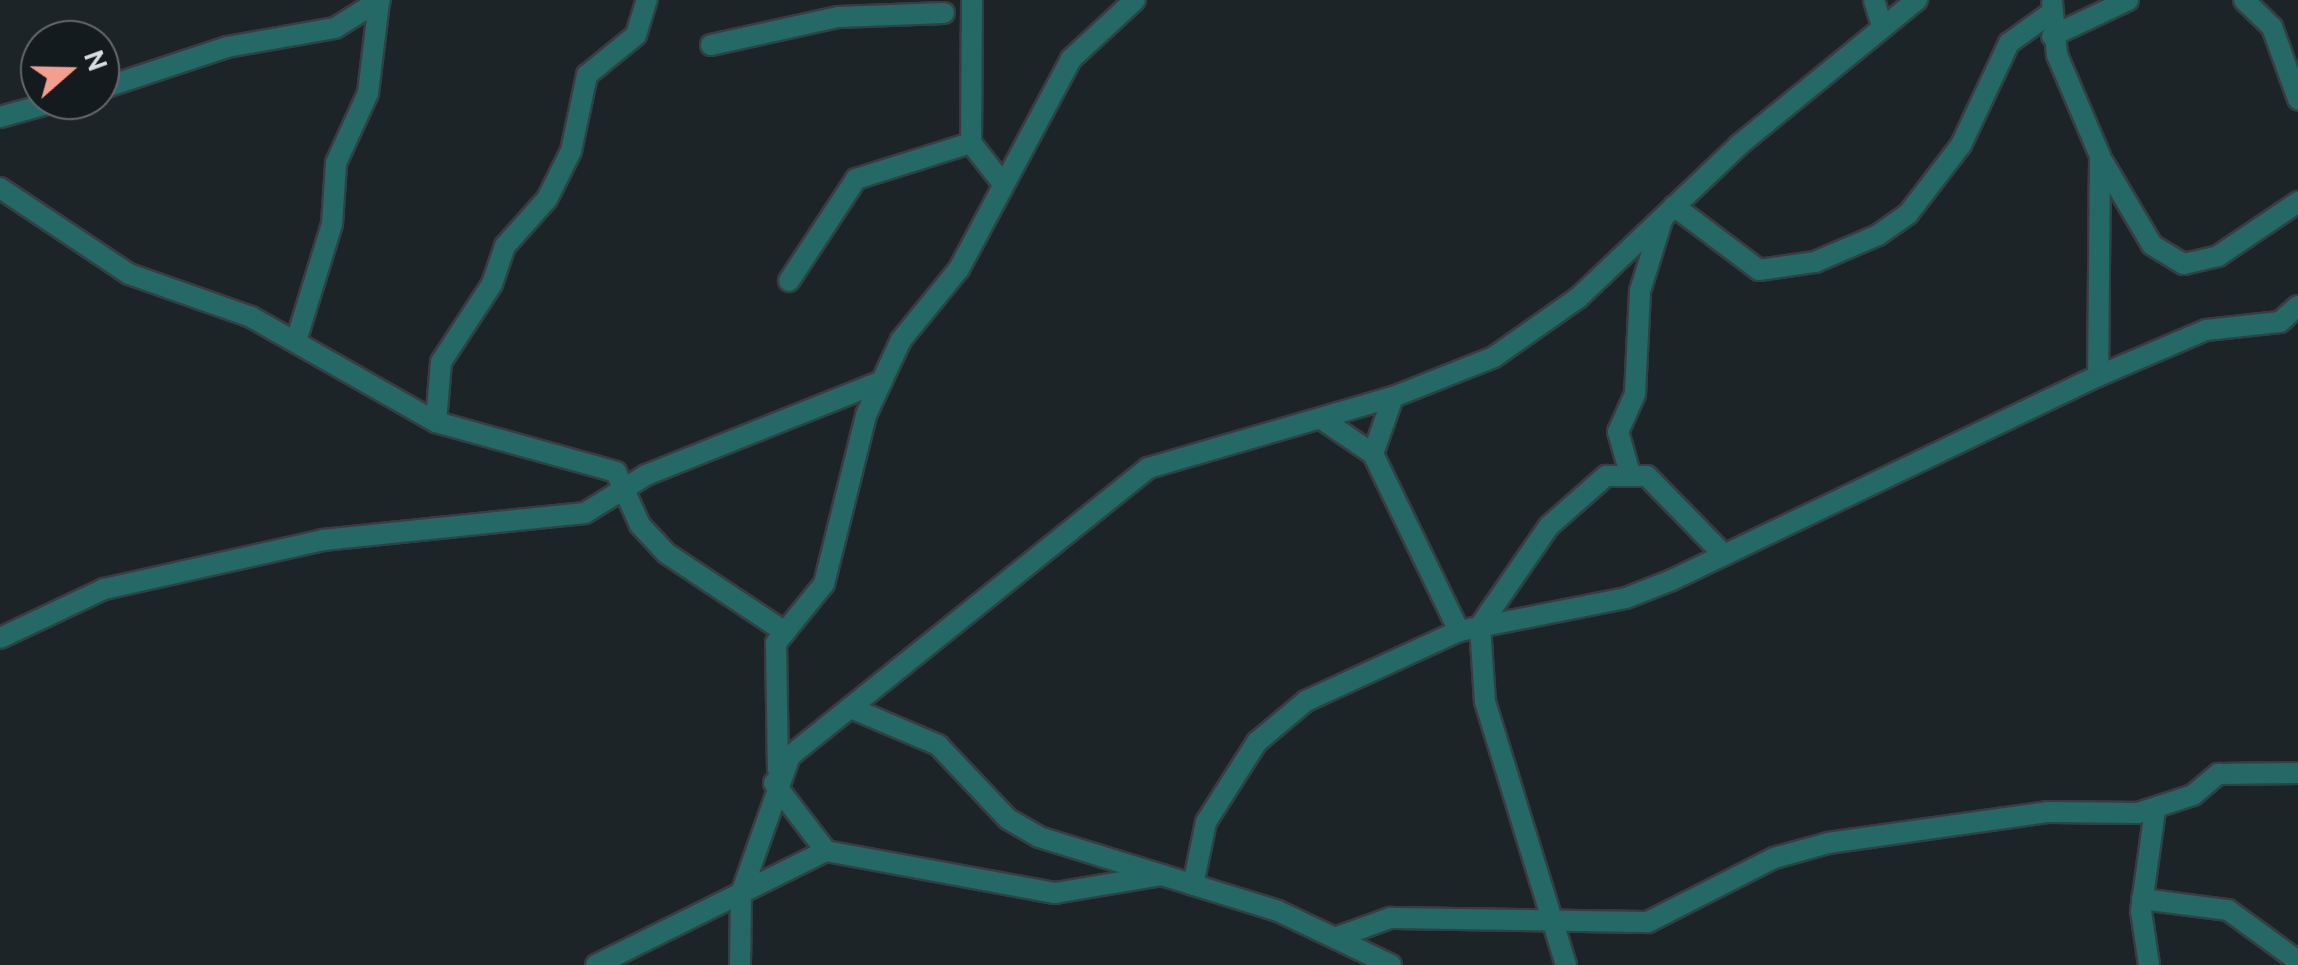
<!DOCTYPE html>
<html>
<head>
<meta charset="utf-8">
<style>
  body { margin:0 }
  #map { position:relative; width:2298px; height:965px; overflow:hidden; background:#1d2427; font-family:Cabin,sans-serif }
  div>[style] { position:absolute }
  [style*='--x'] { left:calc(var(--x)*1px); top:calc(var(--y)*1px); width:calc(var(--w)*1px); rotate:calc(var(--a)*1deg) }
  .roads { filter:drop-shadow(2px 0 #373e41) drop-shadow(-2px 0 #373e41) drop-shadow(0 2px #373e41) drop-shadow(0 -2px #373e41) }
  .minor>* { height:20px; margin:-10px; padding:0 10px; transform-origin:10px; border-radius:10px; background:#246966 }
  span { translate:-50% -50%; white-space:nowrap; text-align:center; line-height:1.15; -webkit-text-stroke:9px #141b1e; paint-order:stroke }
  .north { position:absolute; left:20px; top:20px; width:100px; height:100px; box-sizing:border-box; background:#141b1e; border:2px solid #63696c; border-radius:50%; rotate:70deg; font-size:28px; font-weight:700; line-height:40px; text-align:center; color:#d9dee0 }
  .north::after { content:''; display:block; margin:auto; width:35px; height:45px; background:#f59d8e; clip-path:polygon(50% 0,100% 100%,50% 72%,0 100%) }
</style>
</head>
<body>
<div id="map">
  <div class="roads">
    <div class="minor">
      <i style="--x:972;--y:0;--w:143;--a:90.4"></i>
      <i style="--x:971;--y:143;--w:47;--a:51.9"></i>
      <i style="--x:1874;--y:0;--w:27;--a:73"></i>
      <i style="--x:2244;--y:0;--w:39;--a:44"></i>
      <i style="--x:2272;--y:27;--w:77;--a:70.1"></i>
      <i style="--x:2052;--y:2;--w:53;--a:84.6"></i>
      <i style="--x:2057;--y:55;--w:110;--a:66.9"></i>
      <i style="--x:2100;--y:156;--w:220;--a:90.5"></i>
      <i style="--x:2052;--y:36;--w:84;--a:-25.3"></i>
      <i style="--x:711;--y:45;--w:130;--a:-12.4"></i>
      <i style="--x:838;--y:17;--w:106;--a:-2.2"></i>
      <i style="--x:100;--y:89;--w:134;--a:-18.3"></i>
      <i style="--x:227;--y:47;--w:110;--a:-10"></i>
      <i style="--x:335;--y:28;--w:53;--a:-31.9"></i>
      <i style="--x:0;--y:117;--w:63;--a:-15.6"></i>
      <i style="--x:2103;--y:162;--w:96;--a:59.4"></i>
      <i style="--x:2152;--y:245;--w:37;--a:31"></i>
      <i style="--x:2184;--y:264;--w:35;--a:-13"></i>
      <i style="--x:2218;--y:256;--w:97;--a:-34"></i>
      <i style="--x:0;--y:188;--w:155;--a:33.7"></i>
      <i style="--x:129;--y:274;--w:129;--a:19.4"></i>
      <i style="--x:251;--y:317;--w:213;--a:29.6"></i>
      <i style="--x:436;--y:422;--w:187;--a:15.5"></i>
      <i style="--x:616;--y:472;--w:58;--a:65.6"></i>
      <i style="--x:640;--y:525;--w:38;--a:47"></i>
      <i style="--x:666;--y:553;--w:143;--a:33.6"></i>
      <i style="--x:1674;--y:206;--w:106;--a:37"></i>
      <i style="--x:1759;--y:270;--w:57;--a:-8.1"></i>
      <i style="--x:1815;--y:262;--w:69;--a:-23.2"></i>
      <i style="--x:1878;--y:235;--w:37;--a:-35"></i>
      <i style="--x:1908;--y:214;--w:87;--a:-52.5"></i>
      <i style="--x:1961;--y:145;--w:113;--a:-64.8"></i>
      <i style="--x:2009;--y:43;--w:53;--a:-35.8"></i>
      <i style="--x:789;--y:281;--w:122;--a:-56.7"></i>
      <i style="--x:856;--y:179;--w:121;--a:-17.4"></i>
      <i style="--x:296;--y:341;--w:122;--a:-72.9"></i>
      <i style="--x:332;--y:224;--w:61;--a:-86.2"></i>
      <i style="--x:336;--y:163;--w:77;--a:-65.4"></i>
      <i style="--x:368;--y:93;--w:92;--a:-83.1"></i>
      <i style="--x:1323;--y:420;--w:60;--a:34.2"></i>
      <i style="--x:1373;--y:454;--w:197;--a:64.1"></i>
      <i style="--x:436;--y:422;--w:60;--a:-85.2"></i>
      <i style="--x:441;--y:362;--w:93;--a:-56.8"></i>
      <i style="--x:492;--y:284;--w:40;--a:-71.1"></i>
      <i style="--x:505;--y:246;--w:63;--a:-48.2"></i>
      <i style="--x:547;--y:199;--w:54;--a:-63.4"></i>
      <i style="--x:571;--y:151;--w:78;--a:-78.1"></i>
      <i style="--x:587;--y:75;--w:63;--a:-39.2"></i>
      <i style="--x:636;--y:35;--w:37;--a:-73"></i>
      <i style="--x:1373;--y:454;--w:60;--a:-70.7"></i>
      <i style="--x:1629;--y:470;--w:40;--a:-106"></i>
      <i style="--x:1618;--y:432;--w:42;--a:-65.9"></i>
      <i style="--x:1635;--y:394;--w:103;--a:-87.2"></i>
      <i style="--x:1640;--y:291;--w:77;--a:-72.7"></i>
      <i style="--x:0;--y:638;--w:115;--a:-25.2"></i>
      <i style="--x:104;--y:589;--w:224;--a:-12.6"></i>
      <i style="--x:323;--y:540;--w:263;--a:-5.9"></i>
      <i style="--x:585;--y:513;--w:72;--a:-31.9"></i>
      <i style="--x:646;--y:475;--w:254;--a:-21.7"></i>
      <i style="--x:851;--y:708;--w:95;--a:23"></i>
      <i style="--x:938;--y:745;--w:102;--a:46.6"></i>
      <i style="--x:1008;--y:819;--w:36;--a:30"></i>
      <i style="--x:1039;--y:837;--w:250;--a:17.2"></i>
      <i style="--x:1278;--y:911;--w:125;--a:25.5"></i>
      <i style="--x:778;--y:770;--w:127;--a:-90.9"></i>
      <i style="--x:776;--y:643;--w:76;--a:-50.9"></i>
      <i style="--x:824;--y:584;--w:174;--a:-76"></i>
      <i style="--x:866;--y:415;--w:83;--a:-65"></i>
      <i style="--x:901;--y:340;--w:92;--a:-50.8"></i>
      <i style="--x:959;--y:269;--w:238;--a:-61.9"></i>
      <i style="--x:1071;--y:59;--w:87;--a:-42.7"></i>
      <i style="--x:774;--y:783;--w:86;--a:52.6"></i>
      <i style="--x:826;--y:851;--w:233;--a:10.4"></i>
      <i style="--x:1055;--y:893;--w:109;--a:-9.5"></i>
      <i style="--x:1193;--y:885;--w:64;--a:-78.3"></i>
      <i style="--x:1206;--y:822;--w:95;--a:-57.5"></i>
      <i style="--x:1257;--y:742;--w:64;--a:-39.9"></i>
      <i style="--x:1306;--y:701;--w:168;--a:-24.6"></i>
      <i style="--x:1459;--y:631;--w:170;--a:-11.2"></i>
      <i style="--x:1626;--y:598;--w:49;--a:-21.4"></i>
      <i style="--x:1672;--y:580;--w:472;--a:-25.6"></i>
      <i style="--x:2098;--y:376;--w:117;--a:-23.1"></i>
      <i style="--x:2206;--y:330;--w:74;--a:-6.2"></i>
      <i style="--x:2280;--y:322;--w:24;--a:-42"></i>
      <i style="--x:2142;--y:899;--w:87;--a:7.3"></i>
      <i style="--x:2228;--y:910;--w:87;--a:36.1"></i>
      <i style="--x:1335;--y:938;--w:59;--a:-20"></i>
      <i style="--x:1390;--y:918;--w:258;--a:0.9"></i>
      <i style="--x:1648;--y:922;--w:141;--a:-26.9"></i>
      <i style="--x:1774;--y:858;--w:56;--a:-15.5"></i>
      <i style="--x:1828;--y:843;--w:223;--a:-8"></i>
      <i style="--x:2049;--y:812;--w:89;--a:0.6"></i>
      <i style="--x:2138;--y:813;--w:58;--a:-18.1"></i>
      <i style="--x:2193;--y:795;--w:33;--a:-40"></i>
      <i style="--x:2218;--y:774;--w:80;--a:-0.7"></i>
      <i style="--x:596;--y:965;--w:257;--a:-26.4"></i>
      <i style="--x:740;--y:965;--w:71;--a:-89.2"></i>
      <i style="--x:741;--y:894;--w:146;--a:-70.5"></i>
      <i style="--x:790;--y:756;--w:459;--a:-38.8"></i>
      <i style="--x:1148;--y:468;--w:255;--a:-16.2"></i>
      <i style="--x:1393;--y:397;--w:109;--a:-21.6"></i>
      <i style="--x:1494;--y:357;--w:103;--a:-35.1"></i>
      <i style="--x:1578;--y:298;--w:222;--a:-43.5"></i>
      <i style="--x:1739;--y:145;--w:230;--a:-39.2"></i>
      <i style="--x:1566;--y:965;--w:275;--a:-107.1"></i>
      <i style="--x:1485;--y:702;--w:76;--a:-93.8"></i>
      <i style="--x:1480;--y:626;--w:121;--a:-55.4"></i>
      <i style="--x:1549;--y:526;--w:76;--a:-41.3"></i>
      <i style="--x:1606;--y:476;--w:41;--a:0"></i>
      <i style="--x:1647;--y:476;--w:109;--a:45.7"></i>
      <i style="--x:2149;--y:965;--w:55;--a:-98.4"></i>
      <i style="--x:2141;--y:911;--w:102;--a:-82.1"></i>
    </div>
  </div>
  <div class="north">N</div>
</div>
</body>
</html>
